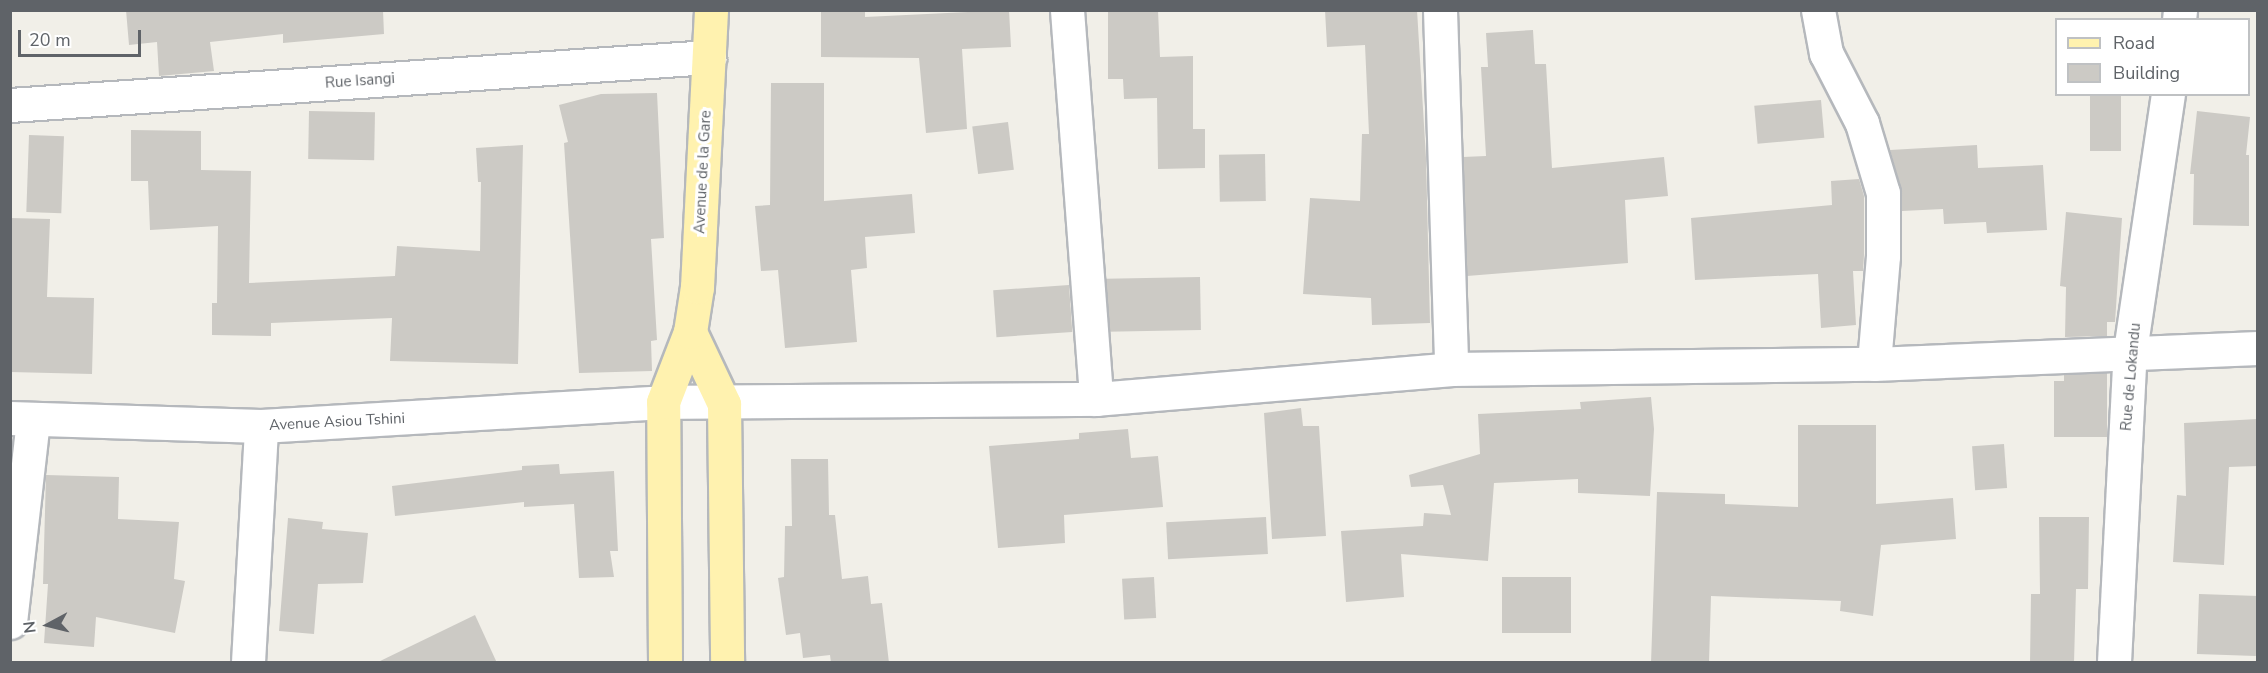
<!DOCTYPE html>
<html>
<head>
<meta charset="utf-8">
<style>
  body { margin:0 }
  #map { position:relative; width:2268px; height:673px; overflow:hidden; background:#f1efe8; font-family:"Nunito Sans",sans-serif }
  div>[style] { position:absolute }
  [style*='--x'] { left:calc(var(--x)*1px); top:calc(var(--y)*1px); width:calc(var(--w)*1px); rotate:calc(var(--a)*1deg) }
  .building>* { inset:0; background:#cccac5; transform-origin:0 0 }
  .roads { filter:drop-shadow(2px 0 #b5b8bc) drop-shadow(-2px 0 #b5b8bc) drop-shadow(0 2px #b5b8bc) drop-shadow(0 -2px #b5b8bc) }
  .minor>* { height:33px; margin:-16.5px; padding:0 16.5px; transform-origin:16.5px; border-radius:16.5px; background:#fff }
  .primary>* { height:33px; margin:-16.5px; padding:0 16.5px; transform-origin:16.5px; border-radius:16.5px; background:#fff2af }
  span { translate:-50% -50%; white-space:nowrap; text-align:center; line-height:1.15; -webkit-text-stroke:6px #fff; paint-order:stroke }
  .street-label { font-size:15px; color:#5f6368 }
  .frame { position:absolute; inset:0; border:12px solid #5f6368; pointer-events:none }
  .legend { position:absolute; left:2055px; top:18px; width:195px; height:78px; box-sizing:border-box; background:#fff; border:2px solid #bfc1c3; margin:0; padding:8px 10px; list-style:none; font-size:18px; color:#5f6368 }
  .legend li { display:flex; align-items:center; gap:12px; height:30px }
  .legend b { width:30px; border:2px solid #bfc1c3 }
  .north { position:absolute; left:18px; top:595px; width:60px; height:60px; -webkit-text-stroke:4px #fff; paint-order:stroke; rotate:263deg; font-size:16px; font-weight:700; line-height:24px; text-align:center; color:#5f6368 }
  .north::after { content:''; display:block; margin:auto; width:21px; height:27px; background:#5f6368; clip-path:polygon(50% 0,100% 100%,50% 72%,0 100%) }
  .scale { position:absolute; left:18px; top:30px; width:123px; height:27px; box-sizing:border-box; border:3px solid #5f6368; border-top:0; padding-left:8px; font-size:18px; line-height:21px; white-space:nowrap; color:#5f6368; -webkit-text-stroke:4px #fff; paint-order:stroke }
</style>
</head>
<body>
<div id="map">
  <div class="building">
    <i style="clip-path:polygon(126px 10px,383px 10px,384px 34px,283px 43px,283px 34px,210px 42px,214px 71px,159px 76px,157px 42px,129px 45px)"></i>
    <i style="clip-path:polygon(821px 10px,865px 10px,865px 17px,1009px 10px,1011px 47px,962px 49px,967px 129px,926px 133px,919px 58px,821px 57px)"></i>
    <i style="clip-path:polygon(1108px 10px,1158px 10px,1160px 57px,1193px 56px,1193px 129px,1205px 129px,1205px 168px,1158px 169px,1157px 98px,1124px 99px,1123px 79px,1108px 79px)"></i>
    <i style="clip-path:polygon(1325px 10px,1417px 10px,1426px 158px,1430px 323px,1372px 325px,1371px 298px,1303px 294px,1310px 198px,1360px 201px,1362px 134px,1369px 134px,1365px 45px,1327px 47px)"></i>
    <i style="clip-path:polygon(1533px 30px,1535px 64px,1546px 64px,1552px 168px,1664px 157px,1668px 196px,1625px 200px,1628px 263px,1467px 276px,1463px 157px,1486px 156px,1481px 67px,1488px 67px,1486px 33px)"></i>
    <i style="clip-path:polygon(771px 83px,824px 83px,824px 201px,912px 194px,915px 233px,865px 237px,867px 268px,851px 270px,857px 342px,785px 348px,778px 270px,761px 271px,755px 206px,770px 205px)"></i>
    <i style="clip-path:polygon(657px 93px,664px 238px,651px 239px,657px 340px,651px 341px,652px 371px,579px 373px,564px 143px,568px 142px,559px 105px,601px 94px)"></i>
    <i style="left:2090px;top:94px;width:31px;height:57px"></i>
    <i style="left:1821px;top:100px;width:38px;height:67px;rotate:85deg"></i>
    <i style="left:309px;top:111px;width:66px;height:48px;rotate:1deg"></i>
    <i style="clip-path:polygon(2197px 111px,2250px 117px,2246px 155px,2249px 155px,2249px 226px,2193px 225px,2194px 174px,2190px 174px)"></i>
    <i style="left:1008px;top:122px;width:48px;height:36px;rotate:83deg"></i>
    <i style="clip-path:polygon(131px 130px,201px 131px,201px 170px,251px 171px,249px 283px,395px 276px,397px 246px,480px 251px,481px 182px,478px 182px,476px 148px,523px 145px,518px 364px,390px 361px,392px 318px,271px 323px,271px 336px,212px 335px,212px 303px,217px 303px,218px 226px,150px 230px,148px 181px,131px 181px)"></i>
    <i style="left:29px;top:135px;width:35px;height:77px;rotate:2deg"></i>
    <i style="clip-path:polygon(1977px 145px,1978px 168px,2043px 165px,2047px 230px,1987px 233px,1986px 222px,1944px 224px,1943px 209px,1902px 211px,1901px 188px,1890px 150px)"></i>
    <i style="left:1265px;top:154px;width:47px;height:46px;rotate:89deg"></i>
    <i style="clip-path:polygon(1859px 179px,1864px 196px,1864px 255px,1863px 271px,1853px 271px,1856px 325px,1821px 328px,1818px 274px,1695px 280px,1691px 218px,1832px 205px,1831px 181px)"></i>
    <i style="clip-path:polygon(2066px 212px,2122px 218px,2115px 322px,2107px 322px,2107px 336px,2065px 337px,2066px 287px,2060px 286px)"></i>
    <i style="clip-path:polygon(10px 218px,50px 219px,47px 297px,94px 298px,92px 374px,10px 372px)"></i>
    <i style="left:1200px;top:277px;width:53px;height:94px;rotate:89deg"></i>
    <i style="left:1069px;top:285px;width:47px;height:76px;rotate:86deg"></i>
    <i style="clip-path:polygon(2107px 373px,2107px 437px,2054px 437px,2054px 381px,2064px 381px,2064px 375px)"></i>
    <i style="clip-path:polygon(1651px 397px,1654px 429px,1650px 496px,1578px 493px,1578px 479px,1494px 483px,1488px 561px,1401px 554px,1404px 597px,1346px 602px,1341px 531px,1423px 526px,1424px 513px,1451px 515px,1443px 485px,1411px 487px,1409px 475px,1480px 454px,1478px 414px,1581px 409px,1580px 402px)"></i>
    <i style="clip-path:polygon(1301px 408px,1303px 426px,1319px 426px,1326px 536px,1272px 539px,1264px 413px)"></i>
    <i style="clip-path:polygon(2258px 419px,2258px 466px,2229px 467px,2224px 565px,2173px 562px,2177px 495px,2186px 496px,2184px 423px)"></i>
    <i style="clip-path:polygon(1798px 425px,1876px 425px,1876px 504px,1953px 498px,1956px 539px,1881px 545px,1873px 616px,1840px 611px,1841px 601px,1711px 596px,1709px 663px,1651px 663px,1657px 492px,1725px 494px,1725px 504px,1798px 507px)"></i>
    <i style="clip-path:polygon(1128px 429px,1131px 458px,1158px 456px,1163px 507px,1064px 515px,1065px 543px,998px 548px,989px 446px,1079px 439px,1079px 433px)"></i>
    <i style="left:2004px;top:444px;width:44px;height:32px;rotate:86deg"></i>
    <i style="clip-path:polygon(791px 459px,828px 459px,829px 515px,835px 515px,842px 579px,868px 576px,871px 604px,882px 603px,889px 663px,831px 663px,830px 655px,803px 658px,800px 633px,786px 635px,778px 578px,784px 577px,785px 526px,792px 526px)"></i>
    <i style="clip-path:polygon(559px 464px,560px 474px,614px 471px,618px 551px,610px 551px,614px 577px,579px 578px,574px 504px,524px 507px,524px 502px,395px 516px,392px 486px,522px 470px,522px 466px)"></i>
    <i style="clip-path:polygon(46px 475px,119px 477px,118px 519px,179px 522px,174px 579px,185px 581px,175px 633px,96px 617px,94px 647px,44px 643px,48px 584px,43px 584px)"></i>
    <i style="left:1266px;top:517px;width:37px;height:100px;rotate:87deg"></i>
    <i style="clip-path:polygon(2039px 517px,2089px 517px,2088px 589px,2076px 589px,2074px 663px,2030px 663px,2031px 594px,2040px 594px)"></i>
    <i style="clip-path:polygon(288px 518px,323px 522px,322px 529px,368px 533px,363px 583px,318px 584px,314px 634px,279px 631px)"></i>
    <i style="left:1154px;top:577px;width:41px;height:32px;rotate:87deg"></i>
    <i style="left:1502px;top:577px;width:69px;height:56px"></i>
    <i style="left:2199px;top:594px;width:59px;height:60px;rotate:2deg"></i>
    <i style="clip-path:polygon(475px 615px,497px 663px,376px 663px)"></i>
  </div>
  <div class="roads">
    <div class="minor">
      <i style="--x:1067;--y:10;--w:390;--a:85.7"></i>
      <i style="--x:1440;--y:10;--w:359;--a:88.2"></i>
      <i style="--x:1818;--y:10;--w:44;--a:79.5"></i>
      <i style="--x:1826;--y:53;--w:79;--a:62.8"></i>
      <i style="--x:1862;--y:123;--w:73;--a:73.3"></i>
      <i style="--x:1883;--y:193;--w:63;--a:90"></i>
      <i style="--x:1883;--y:256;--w:108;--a:94.8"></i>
      <i style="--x:2179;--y:20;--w:10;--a:-84"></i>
      <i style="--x:10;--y:105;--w:701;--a:-3.93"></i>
      <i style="--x:10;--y:418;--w:251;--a:1.8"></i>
      <i style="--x:261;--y:426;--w:403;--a:-3.4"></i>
      <i style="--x:663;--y:402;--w:433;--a:-0.4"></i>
      <i style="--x:1096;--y:399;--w:356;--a:-4.8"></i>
      <i style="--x:1451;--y:369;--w:423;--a:-0.7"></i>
      <i style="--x:1874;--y:364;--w:384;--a:-2.4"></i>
      <i style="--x:10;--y:622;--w:202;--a:-83.5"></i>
      <i style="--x:248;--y:662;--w:236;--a:-86.8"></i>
      <i style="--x:2114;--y:662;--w:311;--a:-87.1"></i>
      <i style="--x:2130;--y:351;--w:260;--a:-81.6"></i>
    </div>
    <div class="primary">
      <i style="--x:690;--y:332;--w:80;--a:64.7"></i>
      <i style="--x:724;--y:404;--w:258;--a:89.3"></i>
      <i style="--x:665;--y:662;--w:260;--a:-90.4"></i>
      <i style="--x:663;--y:402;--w:75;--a:-68.9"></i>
      <i style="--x:690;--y:332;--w:46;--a:-81.2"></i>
      <i style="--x:697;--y:287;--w:277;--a:-87.1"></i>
    </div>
  </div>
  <div class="street-label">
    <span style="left:360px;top:81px;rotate:-4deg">Rue Isangi</span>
    <span style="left:703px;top:172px;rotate:-87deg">Avenue de la Gare</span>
    <span style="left:2131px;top:377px;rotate:-85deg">Rue de Lokandu</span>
    <span style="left:337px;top:422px;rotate:-3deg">Avenue Asiou Tshini</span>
  </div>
  <div class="frame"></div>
  <ul class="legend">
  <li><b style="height:8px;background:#fff2af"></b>Road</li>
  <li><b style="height:16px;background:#cccac5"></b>Building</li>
  </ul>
  <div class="north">N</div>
  <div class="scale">20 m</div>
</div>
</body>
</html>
